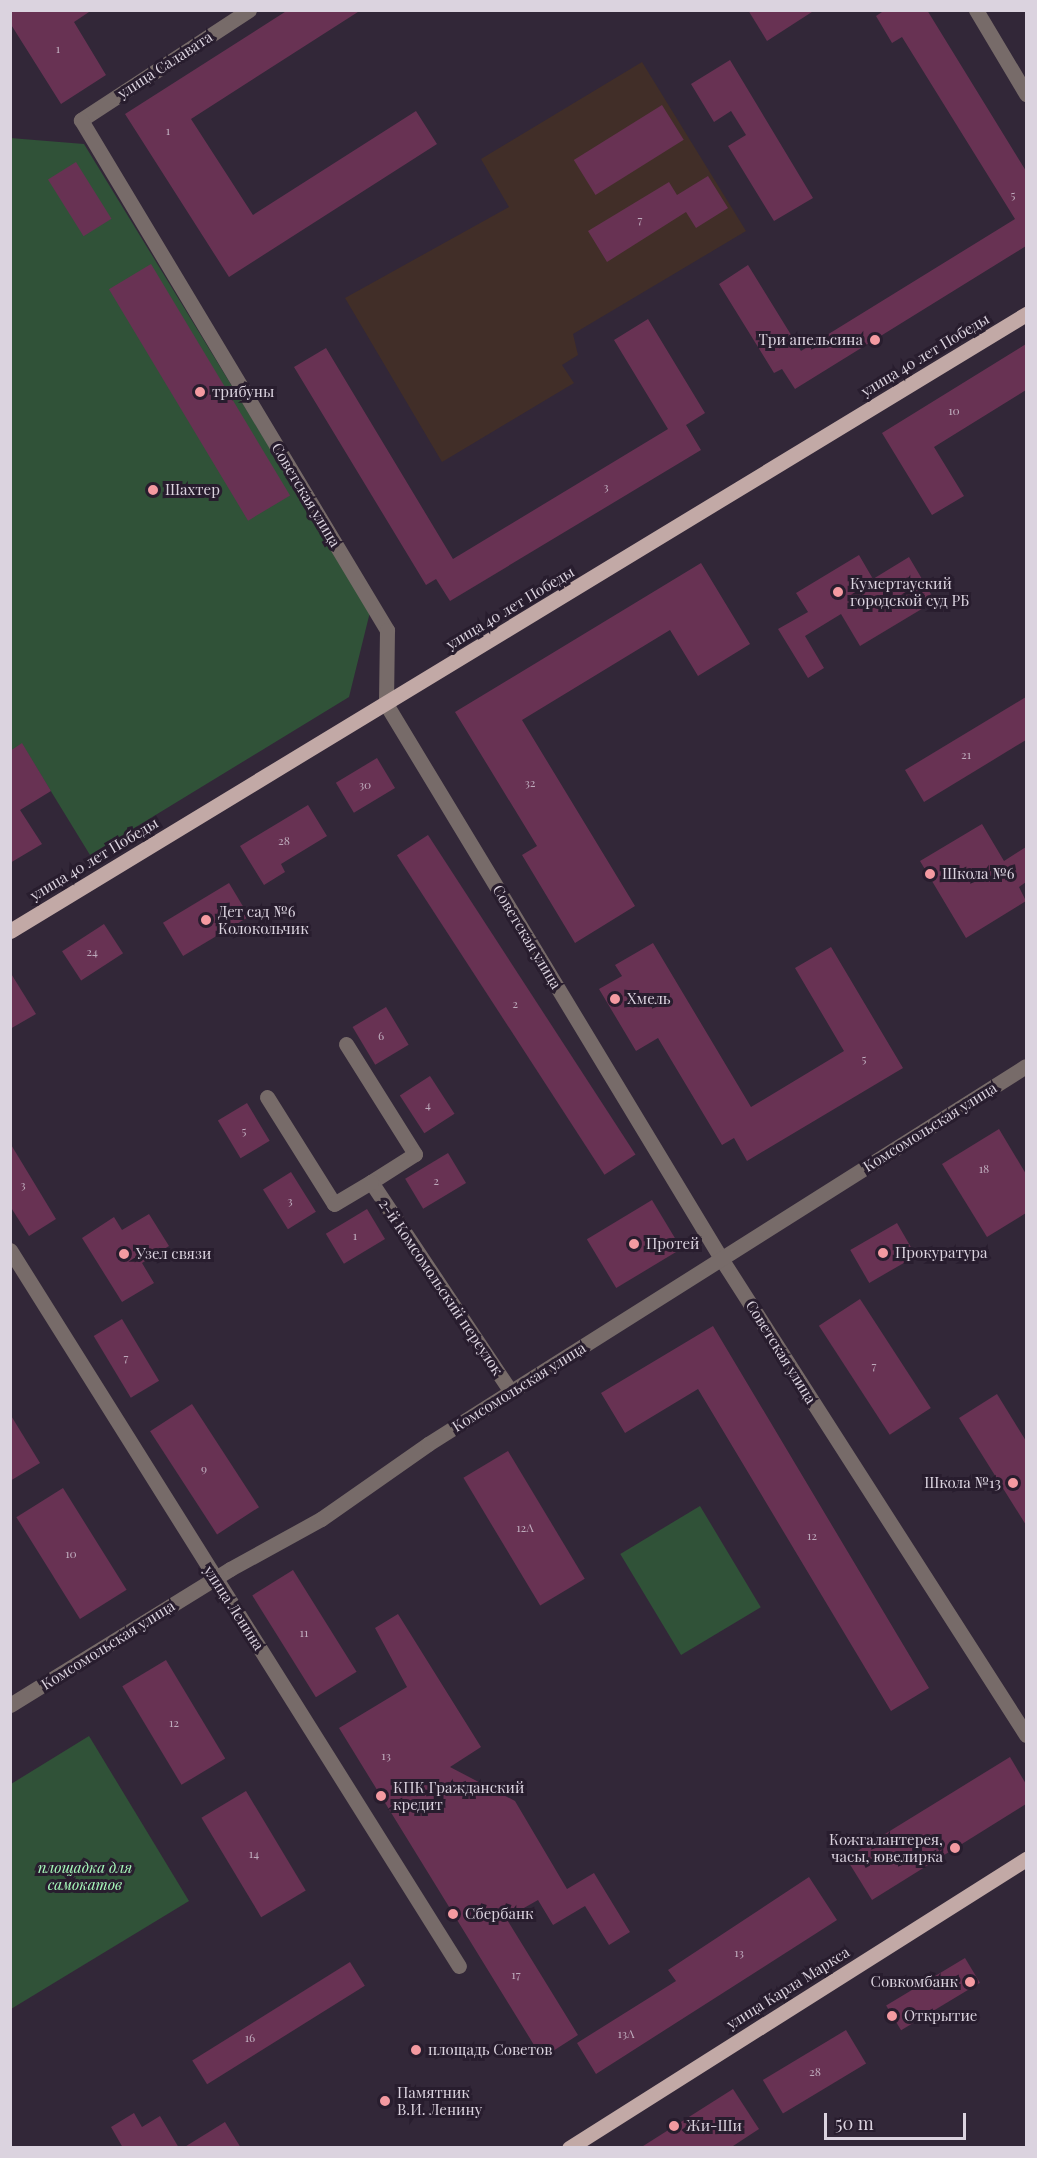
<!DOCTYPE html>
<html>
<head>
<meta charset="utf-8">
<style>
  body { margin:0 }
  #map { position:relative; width:1037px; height:2158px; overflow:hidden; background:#322738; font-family:"Playfair Display",serif }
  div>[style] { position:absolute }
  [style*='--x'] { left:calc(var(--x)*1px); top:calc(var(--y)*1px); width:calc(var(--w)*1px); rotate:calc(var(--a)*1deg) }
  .industrial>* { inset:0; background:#412e28 }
  .green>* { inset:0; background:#305238; transform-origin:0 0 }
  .building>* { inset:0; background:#683253; transform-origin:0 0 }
  .minor>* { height:15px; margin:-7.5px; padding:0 7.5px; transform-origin:7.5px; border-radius:7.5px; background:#776b69 }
  .major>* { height:15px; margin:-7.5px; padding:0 7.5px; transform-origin:7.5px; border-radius:7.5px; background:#c2a9a6 }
  .dots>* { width:16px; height:16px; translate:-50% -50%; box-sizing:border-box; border:3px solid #281d2e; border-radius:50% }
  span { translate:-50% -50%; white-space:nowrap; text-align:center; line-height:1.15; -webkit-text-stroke:6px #281d2e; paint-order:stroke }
  .number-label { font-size:12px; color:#beabbc }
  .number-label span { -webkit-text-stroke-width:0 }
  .street-label { font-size:15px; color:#dbd3df }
  .poi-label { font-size:15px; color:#dbd3df }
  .right { translate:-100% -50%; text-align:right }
  .left { translate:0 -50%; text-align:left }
  .park-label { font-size:15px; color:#a8fbbc; font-style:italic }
  .frame { position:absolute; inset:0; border:12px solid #dbd3df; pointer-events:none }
  .scale { position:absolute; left:824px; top:2113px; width:142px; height:27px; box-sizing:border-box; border:3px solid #dbd3df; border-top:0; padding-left:8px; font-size:18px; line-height:21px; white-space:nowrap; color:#dbd3df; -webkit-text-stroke:4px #281d2e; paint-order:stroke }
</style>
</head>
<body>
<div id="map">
  <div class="industrial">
    <i style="clip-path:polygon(642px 62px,746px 231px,573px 334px,578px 355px,562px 365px,574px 383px,442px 462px,345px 298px,509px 207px,481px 159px)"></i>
  </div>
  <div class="green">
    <i style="clip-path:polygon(10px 138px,84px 144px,370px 612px,349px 697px,90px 855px,22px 744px,11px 751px)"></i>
    <i style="left:700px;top:1506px;width:118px;height:93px;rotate:59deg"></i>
    <i style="clip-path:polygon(89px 1736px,189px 1901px,11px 2009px,11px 1784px)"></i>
  </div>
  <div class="building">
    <i style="clip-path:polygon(10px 10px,92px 10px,74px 22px,106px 75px,61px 104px,10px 23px)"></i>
    <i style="clip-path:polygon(288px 10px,361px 10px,191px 119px,253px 215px,416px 111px,437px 144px,229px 277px,125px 114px)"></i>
    <i style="clip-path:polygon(748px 10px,815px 10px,767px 41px)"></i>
    <i style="clip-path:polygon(885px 10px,927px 10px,1026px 171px,1026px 246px,795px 389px,782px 369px,774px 373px,719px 284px,748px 265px,801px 351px,1015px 219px,902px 37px,892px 43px,876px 16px)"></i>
    <i style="clip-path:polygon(730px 60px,813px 198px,774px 221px,728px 146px,746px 135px,731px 111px,714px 122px,691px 84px)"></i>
    <i style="left:662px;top:105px;width:41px;height:104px;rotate:58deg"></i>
    <i style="left:76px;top:162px;width:67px;height:33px;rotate:58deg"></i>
    <i style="clip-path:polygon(708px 176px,728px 208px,696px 228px,686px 212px,607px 262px,588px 231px,669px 182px,677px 195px)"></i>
    <i style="left:151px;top:264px;width:270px;height:49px;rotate:59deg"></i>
    <i style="clip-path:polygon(648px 319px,705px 413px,686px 425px,701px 450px,450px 601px,436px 579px,426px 585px,294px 367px,326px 348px,453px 559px,668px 429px,614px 340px)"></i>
    <i style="clip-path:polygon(1026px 344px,1026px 390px,934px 447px,964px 496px,932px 515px,882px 433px)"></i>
    <i style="clip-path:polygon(859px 555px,873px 579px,909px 557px,935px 601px,860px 646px,841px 614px,805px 636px,824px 668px,808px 678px,778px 629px,808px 612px,796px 593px)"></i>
    <i style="clip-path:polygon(701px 563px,750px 644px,698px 676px,670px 630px,522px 720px,635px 906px,575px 943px,522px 855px,537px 846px,455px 712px)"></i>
    <i style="clip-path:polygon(1026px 697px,1026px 740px,924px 802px,905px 770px)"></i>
    <i style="clip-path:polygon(22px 743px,51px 791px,20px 810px,42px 844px,10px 863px,10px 751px)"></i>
    <i style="left:377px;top:758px;width:35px;height:48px;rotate:59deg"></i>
    <i style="clip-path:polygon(308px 805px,327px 836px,281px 864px,285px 872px,264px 885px,240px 846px)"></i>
    <i style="clip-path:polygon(982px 824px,1004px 861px,1026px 847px,1026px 882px,1019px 887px,1026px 901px,966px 938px,920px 861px)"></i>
    <i style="left:428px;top:835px;width:381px;height:37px;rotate:57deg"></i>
    <i style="left:229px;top:883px;width:39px;height:77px;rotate:59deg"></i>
    <i style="left:104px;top:924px;width:35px;height:50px;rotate:57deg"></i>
    <i style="clip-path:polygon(653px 943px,751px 1107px,844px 1051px,795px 968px,831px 947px,903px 1068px,747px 1161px,734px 1138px,722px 1145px,658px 1038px,636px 1051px,599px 989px,622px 976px,615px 965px)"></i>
    <i style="clip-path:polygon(10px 972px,36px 1014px,10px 1029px)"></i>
    <i style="left:386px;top:1007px;width:44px;height:39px;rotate:59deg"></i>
    <i style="left:430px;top:1076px;width:45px;height:36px;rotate:57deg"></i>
    <i style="left:247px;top:1103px;width:44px;height:34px;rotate:59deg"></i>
    <i style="clip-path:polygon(999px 1129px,1026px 1174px,1026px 1213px,987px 1237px,942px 1164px)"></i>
    <i style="clip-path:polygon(10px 1143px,56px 1219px,29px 1236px,10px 1206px)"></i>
    <i style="left:448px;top:1153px;width:35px;height:50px;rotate:59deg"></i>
    <i style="left:291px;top:1172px;width:47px;height:33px;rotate:58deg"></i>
    <i style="left:652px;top:1200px;width:57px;height:76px;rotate:59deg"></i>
    <i style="left:367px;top:1209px;width:35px;height:48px;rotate:59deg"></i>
    <i style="clip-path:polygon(149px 1214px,169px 1246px,142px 1263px,154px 1283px,122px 1302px,82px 1238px,114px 1217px,122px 1230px)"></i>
    <i style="left:897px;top:1223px;width:38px;height:54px;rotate:60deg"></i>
    <i style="left:860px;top:1299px;width:130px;height:49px;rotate:57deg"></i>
    <i style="left:122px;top:1319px;width:72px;height:33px;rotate:59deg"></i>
    <i style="clip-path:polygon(713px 1326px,929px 1688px,891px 1711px,698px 1389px,625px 1433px,601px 1393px)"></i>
    <i style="clip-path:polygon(997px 1394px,1026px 1441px,1026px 1525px,959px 1418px)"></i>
    <i style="left:192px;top:1404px;width:123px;height:50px;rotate:57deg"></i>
    <i style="clip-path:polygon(10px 1414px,40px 1463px,10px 1481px)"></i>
    <i style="left:508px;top:1451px;width:149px;height:52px;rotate:59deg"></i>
    <i style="left:63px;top:1488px;width:120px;height:55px;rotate:58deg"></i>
    <i style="left:293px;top:1570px;width:120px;height:48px;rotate:58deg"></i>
    <i style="clip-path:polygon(398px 1614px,481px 1747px,450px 1767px,515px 1801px,567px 1889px,594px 1873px,630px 1932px,609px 1945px,585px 1906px,553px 1925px,538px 1900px,506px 1918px,578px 2035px,542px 2058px,339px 1728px,407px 1687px,375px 1628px)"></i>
    <i style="left:166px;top:1660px;width:115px;height:51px;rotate:59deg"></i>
    <i style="clip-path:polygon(1010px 1757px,1026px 1784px,1026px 1804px,872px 1900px,846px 1858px)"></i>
    <i style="left:246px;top:1791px;width:116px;height:52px;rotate:59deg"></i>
    <i style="clip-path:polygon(809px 1877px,837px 1920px,596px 2074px,577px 2043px,676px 1981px,668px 1970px)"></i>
    <i style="left:965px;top:1958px;width:29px;height:92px;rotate:59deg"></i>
    <i style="left:350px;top:1962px;width:28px;height:186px;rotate:58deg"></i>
    <i style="left:846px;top:2030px;width:39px;height:97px;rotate:59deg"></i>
    <i style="clip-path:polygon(733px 2089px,759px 2129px,730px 2148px,640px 2148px)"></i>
    <i style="clip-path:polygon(134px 2113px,142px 2127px,160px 2116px,179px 2148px,123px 2148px,111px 2127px)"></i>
    <i style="clip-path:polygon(225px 2122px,241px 2148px,183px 2148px)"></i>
  </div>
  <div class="minor">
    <i style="--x:249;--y:10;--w:201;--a:146.8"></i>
    <i style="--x:81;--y:120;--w:595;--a:59.04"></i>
    <i style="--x:387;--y:630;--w:74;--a:90.8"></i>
    <i style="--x:386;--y:704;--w:650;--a:58.85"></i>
    <i style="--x:722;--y:1260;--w:564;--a:57.38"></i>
    <i style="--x:976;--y:10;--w:98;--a:59.2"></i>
    <i style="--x:346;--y:1044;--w:130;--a:57.9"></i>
    <i style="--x:415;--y:1154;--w:52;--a:147.5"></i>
    <i style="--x:371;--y:1182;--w:252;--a:56.3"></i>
    <i style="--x:267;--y:1097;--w:126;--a:57.9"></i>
    <i style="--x:334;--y:1204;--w:43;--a:-30.7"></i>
    <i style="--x:10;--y:1250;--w:845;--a:57.91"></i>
    <i style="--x:10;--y:1705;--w:259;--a:-31.7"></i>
    <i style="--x:230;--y:1569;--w:104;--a:-28.8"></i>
    <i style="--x:321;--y:1519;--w:131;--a:-35"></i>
    <i style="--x:428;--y:1444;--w:707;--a:-32.3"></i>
  </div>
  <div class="major">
    <i style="--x:10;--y:931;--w:1189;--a:-31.27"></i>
    <i style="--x:569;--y:2148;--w:541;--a:-32.31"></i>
  </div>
  <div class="dots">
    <i style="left:875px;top:340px;background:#f49aa1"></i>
    <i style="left:200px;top:392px;background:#f49aa1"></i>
    <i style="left:153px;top:490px;background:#f49aa1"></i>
    <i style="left:838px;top:592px;background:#f49aa1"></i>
    <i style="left:930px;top:874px;background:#f49aa1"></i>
    <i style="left:206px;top:920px;background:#f49aa1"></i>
    <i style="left:615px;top:999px;background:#f49aa1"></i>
    <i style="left:634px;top:1244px;background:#f49aa1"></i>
    <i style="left:883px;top:1253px;background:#f49aa1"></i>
    <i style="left:124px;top:1254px;background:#f49aa1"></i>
    <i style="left:1013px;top:1483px;background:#f49aa1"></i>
    <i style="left:381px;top:1796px;background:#f49aa1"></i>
    <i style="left:955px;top:1848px;background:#f49aa1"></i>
    <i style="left:453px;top:1914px;background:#f49aa1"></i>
    <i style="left:970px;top:1982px;background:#f49aa1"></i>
    <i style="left:892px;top:2016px;background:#f49aa1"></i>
    <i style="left:416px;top:2050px;background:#f49aa1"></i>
    <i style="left:385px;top:2101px;background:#f49aa1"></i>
    <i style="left:674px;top:2126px;background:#f49aa1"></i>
  </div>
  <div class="number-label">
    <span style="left:58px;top:49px">1</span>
    <span style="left:168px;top:131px">1</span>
    <span style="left:1013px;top:195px">5</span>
    <span style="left:640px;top:220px">7</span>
    <span style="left:954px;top:411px">10</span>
    <span style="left:606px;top:487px">3</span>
    <span style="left:966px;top:755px">21</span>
    <span style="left:530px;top:783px">32</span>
    <span style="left:365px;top:785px">30</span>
    <span style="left:284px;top:841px">28</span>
    <span style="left:92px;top:952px">24</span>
    <span style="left:515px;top:1004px">2</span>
    <span style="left:381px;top:1036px">6</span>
    <span style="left:864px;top:1059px">5</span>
    <span style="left:428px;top:1105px">4</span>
    <span style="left:244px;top:1131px">5</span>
    <span style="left:984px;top:1169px">18</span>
    <span style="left:436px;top:1181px">2</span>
    <span style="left:23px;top:1185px">3</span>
    <span style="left:290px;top:1201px">3</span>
    <span style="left:355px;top:1236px">1</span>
    <span style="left:126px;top:1358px">7</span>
    <span style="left:874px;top:1366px">7</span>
    <span style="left:204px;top:1469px">9</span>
    <span style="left:525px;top:1528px">12А</span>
    <span style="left:812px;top:1536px">12</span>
    <span style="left:71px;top:1554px">10</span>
    <span style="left:304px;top:1633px">11</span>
    <span style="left:174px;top:1723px">12</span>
    <span style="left:386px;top:1756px">13</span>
    <span style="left:254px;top:1854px">14</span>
    <span style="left:739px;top:1953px">13</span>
    <span style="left:516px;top:1975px">17</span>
    <span style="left:626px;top:2034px">13А</span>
    <span style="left:250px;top:2038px">16</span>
    <span style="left:815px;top:2072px">28</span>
  </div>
  <div class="street-label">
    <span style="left:165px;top:65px;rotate:-33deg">улица Салавата</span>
    <span style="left:925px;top:355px;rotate:-31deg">улица 40 лет Победы</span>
    <span style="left:306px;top:495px;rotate:59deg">Советская улица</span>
    <span style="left:510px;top:608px;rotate:-31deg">улица 40 лет Победы</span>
    <span style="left:94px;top:859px;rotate:-31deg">улица 40 лет Победы</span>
    <span style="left:527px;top:937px;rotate:59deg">Советская улица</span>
    <span style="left:930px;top:1127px;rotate:-32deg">Комсомольская улица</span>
    <span style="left:441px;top:1287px;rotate:56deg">2-й Комсомольский переулок</span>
    <span style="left:781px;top:1352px;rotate:58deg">Советская улица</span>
    <span style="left:519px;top:1387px;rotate:-32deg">Комсомольская улица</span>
    <span style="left:234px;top:1608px;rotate:57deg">улица Ленина</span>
    <span style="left:108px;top:1645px;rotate:-32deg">Комсомольская улица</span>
    <span style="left:788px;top:1988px;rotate:-32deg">улица Карла Маркса</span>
  </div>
  <div class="poi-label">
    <span class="right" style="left:863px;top:340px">Три апельсина</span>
    <span class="left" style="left:212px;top:392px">трибуны</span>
    <span class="left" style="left:165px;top:490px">Шахтер</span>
    <span class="left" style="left:850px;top:592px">Кумертауский<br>городской суд РБ</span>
    <span class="left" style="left:942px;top:874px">Школа №6</span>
    <span class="left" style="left:218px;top:920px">Дет сад №6<br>Колокольчик</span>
    <span class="left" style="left:627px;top:999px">Хмель</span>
    <span class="left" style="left:646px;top:1244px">Протей</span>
    <span class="left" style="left:895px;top:1253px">Прокуратура</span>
    <span class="left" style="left:136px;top:1254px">Узел связи</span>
    <span class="right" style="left:1001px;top:1483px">Школа №13</span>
    <span class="left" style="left:393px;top:1796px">КПК Гражданский<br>кредит</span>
    <span class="right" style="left:943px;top:1848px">Кожгалантерея,<br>часы, ювелирка</span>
    <span class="left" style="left:465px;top:1914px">Сбербанк</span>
    <span class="right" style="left:958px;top:1982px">Совкомбанк</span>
    <span class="left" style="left:904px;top:2016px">Открытие</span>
    <span class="left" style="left:428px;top:2050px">площадь Советов</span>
    <span class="left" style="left:397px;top:2101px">Памятник<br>В.И. Ленину</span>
    <span class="left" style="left:686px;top:2126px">Жи-Ши</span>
  </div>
  <div class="park-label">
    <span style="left:85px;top:1876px">площадка для<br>самокатов</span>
  </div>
  <div class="frame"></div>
  <div class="scale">50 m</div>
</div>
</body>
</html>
